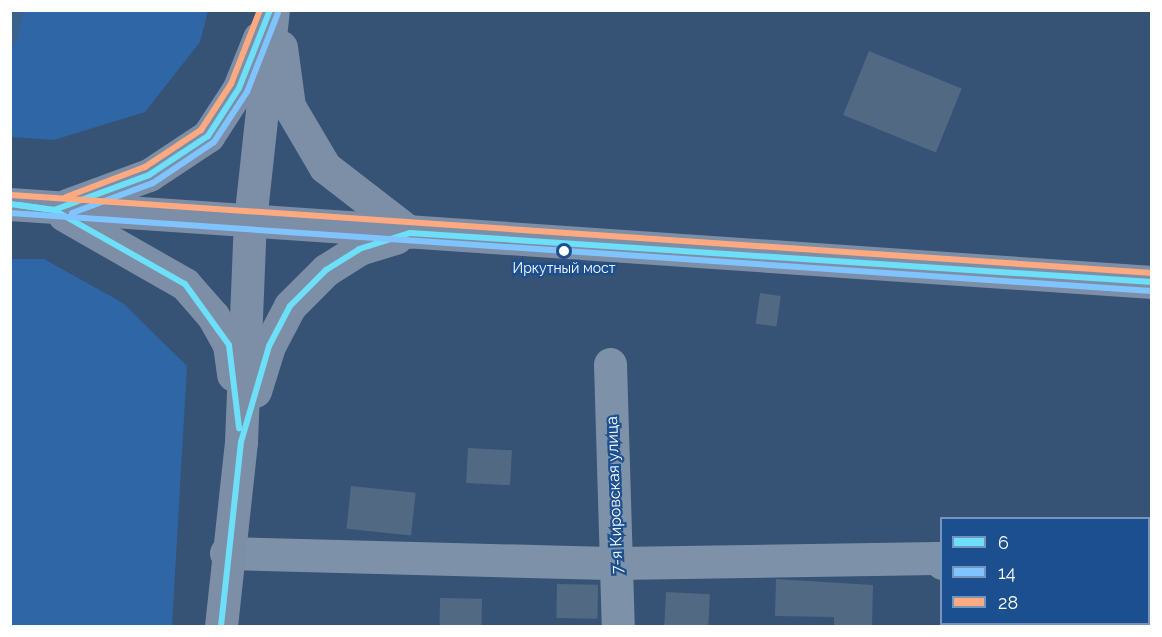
<!DOCTYPE html>
<html>
<head>
<meta charset="utf-8">
<style>
  body { margin:0 }
  #map { position:relative; width:1162px; height:637px; overflow:hidden; background:#365274; font-family:Raleway,sans-serif }
  div>[style] { position:absolute }
  [style*='--x'] { left:calc(var(--x)*1px); top:calc(var(--y)*1px); width:calc(var(--w)*1px); rotate:calc(var(--a)*1deg) }
  .green>* { inset:0; background:#2f66a5 }
  .water>* { inset:0; background:#3b618d }
  .building>* { inset:0; background:#526984; transform-origin:0 0 }
  .minor>* { height:33px; margin:-16.5px; padding:0 16.5px; transform-origin:16.5px; border-radius:16.5px; background:#7d92a8 }
  .major>* { height:33px; margin:-16.5px; padding:0 16.5px; transform-origin:16.5px; border-radius:16.5px; background:#7d8ea7 }
  .bus-1>* { height:6px; margin:-3px; padding:0 3px; transform-origin:3px; border-radius:3px; background:#6ddff8 }
  .bus-2>* { height:6px; margin:-3px; padding:0 3px; transform-origin:3px; border-radius:3px; background:#80c4ff }
  .bus-3>* { height:6px; margin:-3px; padding:0 3px; transform-origin:3px; border-radius:3px; background:#ffa980 }
  .dots>* { width:16px; height:16px; translate:-50% -50%; box-sizing:border-box; border:3px solid #1b4f8f; border-radius:50% }
  span { translate:-50% -50%; white-space:nowrap; text-align:center; line-height:1.15; -webkit-text-stroke:4.5px #1b4f8f; paint-order:stroke }
  .bus-label { font-size:14px; color:#fff }
  .street-label { font-size:16px; color:#fff }
  .frame { position:absolute; inset:0; border:12px solid #fff; pointer-events:none }
  .legend { position:absolute; left:940px; top:517px; width:210px; height:108px; box-sizing:border-box; background:#1b4f8f; border:2px solid #7695bc; margin:0; padding:8px 10px; list-style:none; font-size:18px; color:#fff }
  .legend li { display:flex; align-items:center; gap:12px; height:30px }
  .legend b { width:30px; border:2px solid #7695bc }
</style>
</head>
<body>
<div id="map">
  <div class="green">
    <i style="clip-path:polygon(10px 11px,208px 11px,200px 42px,145px 112px,54px 140px,11px 137px)"></i>
    <i style="clip-path:polygon(11px 259px,44px 259px,123px 303px,187px 366px,172px 626px,11px 626px)"></i>
  </div>
  <div class="water">
    <i style="clip-path:polygon(11px 10px,24px 11px,16px 43px,11px 47px)"></i>
  </div>
  <div class="building">
    <i style="left:869px;top:51px;width:100px;height:69px;rotate:22deg"></i>
    <i style="left:760px;top:293px;width:21px;height:31px;rotate:8deg"></i>
    <i style="left:468px;top:448px;width:44px;height:35px;rotate:3deg"></i>
    <i style="left:351px;top:486px;width:65px;height:43px;rotate:6deg"></i>
    <i style="clip-path:polygon(776px 579px,873px 585px,872px 627px,834px 627px,834px 617px,775px 616px)"></i>
    <i style="left:557px;top:584px;width:41px;height:34px;rotate:1deg"></i>
    <i style="left:666px;top:592px;width:44px;height:35px;rotate:3deg"></i>
    <i style="left:440px;top:598px;width:42px;height:29px;rotate:1deg"></i>
  </div>
  <div class="minor">
    <i style="--x:610;--y:364;--w:262;--a:88.3"></i>
    <i style="--x:226;--y:553;--w:392;--a:1.5"></i>
    <i style="--x:618;--y:563;--w:319;--a:-0.9"></i>
    <i style="--x:937;--y:558;--w:7;--a:45"></i>
    <i style="--x:963;--y:626;--w:2;--a:-90"></i>
  </div>
  <div class="major">
    <i style="--x:281;--y:47;--w:60;--a:82.3"></i>
    <i style="--x:289;--y:106;--w:71;--a:59.5"></i>
    <i style="--x:325;--y:167;--w:106;--a:37.7"></i>
    <i style="--x:10;--y:204;--w:1145;--a:3.91"></i>
    <i style="--x:67;--y:205;--w:87;--a:-20.1"></i>
    <i style="--x:149;--y:175;--w:71;--a:-33.5"></i>
    <i style="--x:208;--y:136;--w:57;--a:-57.1"></i>
    <i style="--x:239;--y:88;--w:54;--a:-68.2"></i>
    <i style="--x:64;--y:215;--w:139;--a:29.7"></i>
    <i style="--x:185;--y:284;--w:43;--a:48.8"></i>
    <i style="--x:213;--y:316;--w:33;--a:61"></i>
    <i style="--x:229;--y:345;--w:30;--a:82"></i>
    <i style="--x:255;--y:391;--w:47;--a:-72.7"></i>
    <i style="--x:269;--y:346;--w:45;--a:-62.3"></i>
    <i style="--x:290;--y:306;--w:51;--a:-45"></i>
    <i style="--x:326;--y:270;--w:39;--a:-32"></i>
    <i style="--x:359;--y:249;--w:39;--a:-17"></i>
    <i style="--x:221;--y:626;--w:185;--a:-83.8"></i>
    <i style="--x:241;--y:442;--w:221;--a:-87.7"></i>
    <i style="--x:250;--y:221;--w:212;--a:-83.8"></i>
  </div>
  <div class="bus-1">
    <i style="--x:10;--y:204;--w:44;--a:7.8"></i>
    <i style="--x:54;--y:210;--w:150;--a:29.5"></i>
    <i style="--x:185;--y:284;--w:75;--a:54.2"></i>
    <i style="--x:229;--y:345;--w:84;--a:83.1"></i>
    <i style="--x:19;--y:205;--w:35;--a:8"></i>
    <i style="--x:54;--y:210;--w:101;--a:-20.2"></i>
    <i style="--x:149;--y:175;--w:71;--a:-33.5"></i>
    <i style="--x:208;--y:136;--w:57;--a:-57.1"></i>
    <i style="--x:239;--y:88;--w:84;--a:-68.3"></i>
    <i style="--x:221;--y:626;--w:185;--a:-83.8"></i>
    <i style="--x:241;--y:442;--w:100;--a:-73.7"></i>
    <i style="--x:269;--y:346;--w:45;--a:-62.3"></i>
    <i style="--x:290;--y:306;--w:51;--a:-45"></i>
    <i style="--x:326;--y:270;--w:39;--a:-32"></i>
    <i style="--x:359;--y:249;--w:53;--a:-17.4"></i>
    <i style="--x:410;--y:233;--w:744;--a:3.78"></i>
  </div>
  <div class="bus-2">
    <i style="--x:10;--y:213;--w:1144;--a:3.91"></i>
    <i style="--x:72;--y:213;--w:86;--a:-20.3"></i>
    <i style="--x:153;--y:183;--w:73;--a:-33.9"></i>
    <i style="--x:214;--y:142;--w:60;--a:-56.6"></i>
    <i style="--x:247;--y:92;--w:85;--a:-68.6"></i>
  </div>
  <div class="bus-3">
    <i style="--x:11;--y:195;--w:1144;--a:3.91"></i>
    <i style="--x:66;--y:197;--w:85;--a:-20.8"></i>
    <i style="--x:145;--y:167;--w:67;--a:-33.5"></i>
    <i style="--x:201;--y:130;--w:55;--a:-56.9"></i>
    <i style="--x:231;--y:84;--w:79;--a:-68.6"></i>
  </div>
  <div class="dots">
    <i style="left:564px;top:251px;background:#fff"></i>
  </div>
  <div class="bus-label">
    <span style="left:564px;top:268px">Иркутный мост</span>
  </div>
  <div class="street-label">
    <span style="left:615px;top:495px;rotate:-92deg">7-я Кировская улица</span>
  </div>
  <div class="frame"></div>
  <ul class="legend">
  <li><b style="height:8px;background:#6ddff8"></b>6</li>
  <li><b style="height:8px;background:#80c4ff"></b>14</li>
  <li><b style="height:8px;background:#ffa980"></b>28</li>
  </ul>
</div>
</body>
</html>
